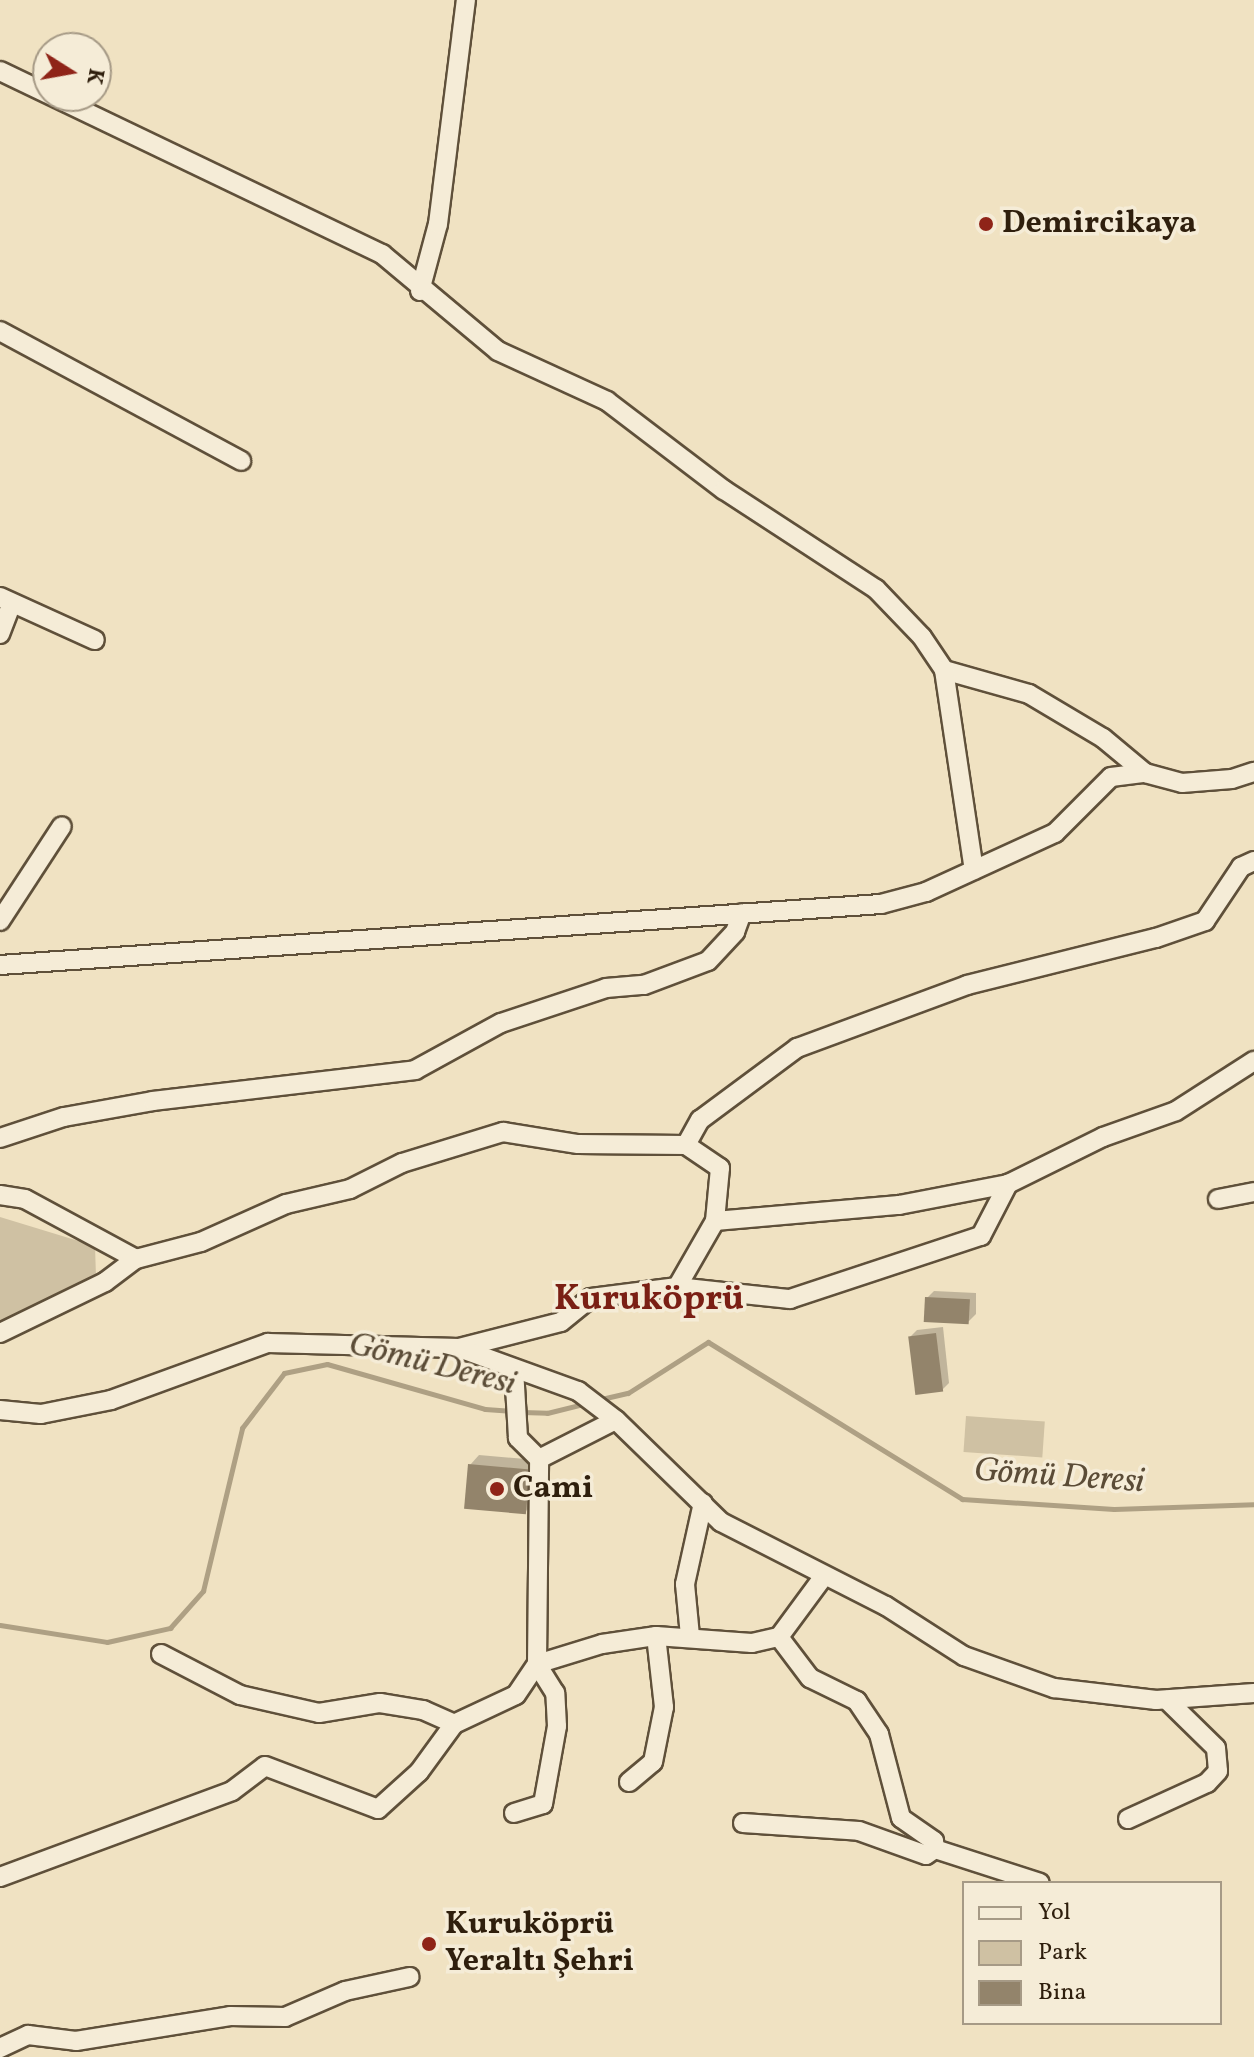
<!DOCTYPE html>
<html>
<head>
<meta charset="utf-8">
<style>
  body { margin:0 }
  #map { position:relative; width:1254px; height:2057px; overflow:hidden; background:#f0e2c2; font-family:Vollkorn,serif }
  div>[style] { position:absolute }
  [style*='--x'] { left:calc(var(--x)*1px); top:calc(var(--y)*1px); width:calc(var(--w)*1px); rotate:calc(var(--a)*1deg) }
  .green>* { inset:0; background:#cfc1a3; transform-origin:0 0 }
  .shadow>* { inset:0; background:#0003 }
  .stream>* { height:5px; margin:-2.5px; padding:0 2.5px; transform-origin:2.5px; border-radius:2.5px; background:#aea084 }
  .building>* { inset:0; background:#93846b; transform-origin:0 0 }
  .roads { filter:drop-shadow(2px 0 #5f503a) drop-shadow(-2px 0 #5f503a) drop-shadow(0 2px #5f503a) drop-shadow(0 -2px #5f503a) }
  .minor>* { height:18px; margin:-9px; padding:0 9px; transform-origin:9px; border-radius:9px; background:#f5ecd7 }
  .dots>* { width:22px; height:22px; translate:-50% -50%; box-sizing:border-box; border:4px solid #f5ecd7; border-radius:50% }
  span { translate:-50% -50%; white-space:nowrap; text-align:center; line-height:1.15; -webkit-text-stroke:7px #f5ecd7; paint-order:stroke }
  .poi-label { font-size:32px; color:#2f1f0d; font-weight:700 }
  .left { translate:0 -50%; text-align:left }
  .water-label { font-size:34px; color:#5b4c37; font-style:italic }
  .quarter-label { font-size:36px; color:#7a1f14; font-weight:700 }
  .legend { position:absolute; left:962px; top:1881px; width:260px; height:144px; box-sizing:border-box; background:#f5ecd7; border:2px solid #a69a86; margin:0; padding:10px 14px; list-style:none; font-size:24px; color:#2f1f0d }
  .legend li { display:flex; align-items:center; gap:16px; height:40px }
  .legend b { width:40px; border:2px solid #a69a86 }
  .north { position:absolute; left:32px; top:32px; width:80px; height:80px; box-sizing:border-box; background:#f5ecd7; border:2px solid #a69a86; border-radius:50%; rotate:101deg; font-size:22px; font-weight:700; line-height:32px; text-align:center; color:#2f1f0d }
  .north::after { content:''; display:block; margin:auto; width:28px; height:36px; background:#8f2418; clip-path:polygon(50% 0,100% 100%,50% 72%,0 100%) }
</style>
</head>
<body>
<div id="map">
  <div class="green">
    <i style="clip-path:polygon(0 1217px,95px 1246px,96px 1278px,0 1323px)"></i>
    <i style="left:966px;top:1416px;width:79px;height:36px;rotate:4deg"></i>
  </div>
  <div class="shadow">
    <i style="clip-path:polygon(934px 1291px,976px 1293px,976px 1314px,969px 1321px,927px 1298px)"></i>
    <i style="clip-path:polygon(943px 1327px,949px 1383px,942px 1390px,910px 1337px,917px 1330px)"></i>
    <i style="clip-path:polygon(479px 1455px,538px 1460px,534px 1503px,525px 1512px,470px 1465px)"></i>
  </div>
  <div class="stream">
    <i style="--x:597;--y:1400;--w:32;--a:-13"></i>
    <i style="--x:628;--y:1393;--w:95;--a:-32.5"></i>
    <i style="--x:708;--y:1342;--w:299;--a:31.7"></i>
    <i style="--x:962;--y:1499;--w:152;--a:3.8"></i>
    <i style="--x:1114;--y:1509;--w:140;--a:-2"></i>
    <i style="--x:522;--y:1412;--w:25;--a:2"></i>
    <i style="--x:547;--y:1413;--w:41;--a:-14"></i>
    <i style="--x:0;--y:1625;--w:108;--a:9"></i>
    <i style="--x:107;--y:1642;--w:65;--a:-12.5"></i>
    <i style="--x:170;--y:1628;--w:50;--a:-48.3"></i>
    <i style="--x:203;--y:1591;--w:168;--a:-76.5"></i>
    <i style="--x:242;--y:1428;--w:69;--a:-52.6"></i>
    <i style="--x:284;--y:1373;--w:44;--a:-11.8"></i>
    <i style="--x:327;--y:1364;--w:164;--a:15.9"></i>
    <i style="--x:485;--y:1409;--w:27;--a:4"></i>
  </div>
  <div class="building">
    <i style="left:925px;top:1297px;width:45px;height:25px;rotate:3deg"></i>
    <i style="left:936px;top:1333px;width:59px;height:28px;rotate:83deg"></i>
    <i style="left:468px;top:1464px;width:62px;height:45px;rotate:5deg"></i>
  </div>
  <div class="roads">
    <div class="minor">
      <i style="--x:0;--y:71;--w:424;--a:25.6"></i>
      <i style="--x:382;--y:254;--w:151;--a:39.9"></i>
      <i style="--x:498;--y:351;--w:120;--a:24.6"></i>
      <i style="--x:607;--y:401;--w:147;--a:37.3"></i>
      <i style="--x:724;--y:490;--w:181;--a:33.1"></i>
      <i style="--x:876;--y:589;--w:66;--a:46.2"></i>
      <i style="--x:922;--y:637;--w:40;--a:56"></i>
      <i style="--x:944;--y:670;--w:88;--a:15.8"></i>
      <i style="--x:1029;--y:694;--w:86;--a:30.7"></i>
      <i style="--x:1103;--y:738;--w:55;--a:39.8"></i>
      <i style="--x:420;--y:291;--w:69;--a:-75"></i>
      <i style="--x:438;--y:224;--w:226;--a:-82.9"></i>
      <i style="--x:0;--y:331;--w:274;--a:28.3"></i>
      <i style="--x:0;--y:597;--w:104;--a:24.4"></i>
      <i style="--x:0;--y:634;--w:33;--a:-69"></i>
      <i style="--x:944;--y:670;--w:202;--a:81.5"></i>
      <i style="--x:0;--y:921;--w:113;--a:-56.9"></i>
      <i style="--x:0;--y:965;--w:883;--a:-3.96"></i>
      <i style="--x:881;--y:904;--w:47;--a:-14.9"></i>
      <i style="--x:926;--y:892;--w:142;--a:-24.6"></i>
      <i style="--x:1055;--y:833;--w:79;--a:-45"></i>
      <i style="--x:1111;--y:777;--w:34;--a:-7"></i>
      <i style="--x:1145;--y:773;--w:38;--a:15"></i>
      <i style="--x:1182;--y:783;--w:50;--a:-4.6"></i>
      <i style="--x:1232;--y:779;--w:23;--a:-18"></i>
      <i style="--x:0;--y:1138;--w:67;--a:-18.2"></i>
      <i style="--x:64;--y:1117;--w:90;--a:-10.2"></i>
      <i style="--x:153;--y:1101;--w:264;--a:-6.7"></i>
      <i style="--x:415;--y:1070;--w:98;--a:-28.7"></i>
      <i style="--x:501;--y:1023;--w:111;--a:-18.4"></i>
      <i style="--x:606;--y:988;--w:38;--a:-5"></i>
      <i style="--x:644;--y:985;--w:68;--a:-20.6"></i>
      <i style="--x:708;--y:961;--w:40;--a:-47"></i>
      <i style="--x:735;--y:932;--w:20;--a:-70"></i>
      <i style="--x:686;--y:1145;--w:29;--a:-61"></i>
      <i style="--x:700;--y:1120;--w:121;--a:-36.6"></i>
      <i style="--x:797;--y:1048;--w:181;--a:-20.3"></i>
      <i style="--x:967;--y:985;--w:195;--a:-14"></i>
      <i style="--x:1156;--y:938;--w:52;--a:-19.1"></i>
      <i style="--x:1205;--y:921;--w:65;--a:-56.3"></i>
      <i style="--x:1241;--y:867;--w:14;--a:-25"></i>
      <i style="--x:0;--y:1195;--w:25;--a:9"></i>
      <i style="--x:25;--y:1199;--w:126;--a:28.4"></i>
      <i style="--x:1218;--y:1199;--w:37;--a:-11"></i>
      <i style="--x:715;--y:1221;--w:185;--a:-5"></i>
      <i style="--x:899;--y:1205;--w:111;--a:-10.9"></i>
      <i style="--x:0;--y:1333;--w:117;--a:-25.9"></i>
      <i style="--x:105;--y:1282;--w:39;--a:-37"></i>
      <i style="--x:136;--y:1259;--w:67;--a:-14.7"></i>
      <i style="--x:201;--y:1242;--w:93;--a:-24.1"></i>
      <i style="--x:286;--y:1204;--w:66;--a:-13.2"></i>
      <i style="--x:350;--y:1189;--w:58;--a:-26.6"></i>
      <i style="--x:402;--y:1163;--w:106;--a:-17.1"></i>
      <i style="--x:503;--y:1132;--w:76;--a:9.1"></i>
      <i style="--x:578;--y:1144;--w:108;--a:0.5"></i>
      <i style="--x:686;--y:1145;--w:41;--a:34.1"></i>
      <i style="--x:720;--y:1168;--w:53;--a:95.4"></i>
      <i style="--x:715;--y:1221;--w:76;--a:119.9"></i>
      <i style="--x:459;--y:1348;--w:105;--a:-14.3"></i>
      <i style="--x:561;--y:1322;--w:38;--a:-39"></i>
      <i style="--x:591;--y:1298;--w:87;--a:-7.3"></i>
      <i style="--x:677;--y:1287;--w:114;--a:6.1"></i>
      <i style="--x:790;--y:1299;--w:201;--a:-18.3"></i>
      <i style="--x:981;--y:1236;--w:59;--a:-62.6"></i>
      <i style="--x:1008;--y:1184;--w:106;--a:-26.3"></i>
      <i style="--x:1103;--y:1137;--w:77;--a:-19.6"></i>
      <i style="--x:1176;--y:1111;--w:93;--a:-32.7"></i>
      <i style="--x:0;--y:1410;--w:41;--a:5.6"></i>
      <i style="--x:41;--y:1414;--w:71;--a:-11.3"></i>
      <i style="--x:111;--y:1400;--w:167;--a:-20"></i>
      <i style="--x:268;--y:1343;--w:191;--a:1.5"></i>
      <i style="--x:459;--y:1348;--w:127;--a:19.9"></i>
      <i style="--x:578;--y:1391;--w:48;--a:37.3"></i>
      <i style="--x:616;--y:1420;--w:146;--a:44.2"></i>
      <i style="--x:721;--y:1522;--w:185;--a:27"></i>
      <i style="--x:886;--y:1606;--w:93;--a:32.7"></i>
      <i style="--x:964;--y:1656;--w:96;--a:19.6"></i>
      <i style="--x:1054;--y:1688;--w:103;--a:6.7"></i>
      <i style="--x:1156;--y:1700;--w:98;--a:-4.1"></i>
      <i style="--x:539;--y:1459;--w:86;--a:-26.9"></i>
      <i style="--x:690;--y:1636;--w:52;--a:-95.5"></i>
      <i style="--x:685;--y:1584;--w:83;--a:-77.5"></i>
      <i style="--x:161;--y:1654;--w:89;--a:27.4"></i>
      <i style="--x:240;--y:1695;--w:81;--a:12.8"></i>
      <i style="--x:319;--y:1713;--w:62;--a:-9.3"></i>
      <i style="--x:380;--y:1703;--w:44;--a:9.2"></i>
      <i style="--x:423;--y:1710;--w:34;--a:24"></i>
      <i style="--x:629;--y:1782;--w:31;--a:-40"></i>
      <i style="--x:653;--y:1762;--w:56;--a:-78.7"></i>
      <i style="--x:664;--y:1707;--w:71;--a:-96.4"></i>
      <i style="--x:514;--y:1813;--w:30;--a:-17"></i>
      <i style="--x:543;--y:1804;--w:79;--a:-79.8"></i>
      <i style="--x:557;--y:1726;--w:33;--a:-93"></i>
      <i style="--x:555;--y:1693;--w:34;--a:-122"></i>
      <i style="--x:537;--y:1664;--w:68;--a:-17.1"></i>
      <i style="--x:602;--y:1644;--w:55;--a:-8.4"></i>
      <i style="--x:656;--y:1636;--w:96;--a:4.2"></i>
      <i style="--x:752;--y:1643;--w:28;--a:-13"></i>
      <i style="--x:779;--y:1637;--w:76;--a:-53.6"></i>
      <i style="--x:1128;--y:1819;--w:87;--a:-24.5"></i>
      <i style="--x:1207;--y:1783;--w:16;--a:-47"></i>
      <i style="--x:1218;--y:1771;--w:23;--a:-95"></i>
      <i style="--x:1216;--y:1748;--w:69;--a:-135.6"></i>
      <i style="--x:743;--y:1823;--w:116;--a:3.9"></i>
      <i style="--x:859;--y:1831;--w:71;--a:19.7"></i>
      <i style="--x:926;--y:1855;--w:11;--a:-34"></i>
      <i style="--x:935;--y:1849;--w:8;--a:-97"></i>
      <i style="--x:934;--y:1841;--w:40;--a:-145.1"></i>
      <i style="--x:901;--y:1818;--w:87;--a:-104.7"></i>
      <i style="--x:879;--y:1734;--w:40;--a:-124"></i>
      <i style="--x:857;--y:1701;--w:52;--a:-153.9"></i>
      <i style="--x:810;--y:1678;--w:51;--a:-127.1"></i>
      <i style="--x:935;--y:1849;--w:110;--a:17.9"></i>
      <i style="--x:0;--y:1877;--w:247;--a:-20.3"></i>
      <i style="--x:232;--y:1791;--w:41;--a:-37.1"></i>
      <i style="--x:265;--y:1766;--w:121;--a:20.8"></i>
      <i style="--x:378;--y:1809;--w:55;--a:-42.1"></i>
      <i style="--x:419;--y:1772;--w:59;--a:-53.9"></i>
      <i style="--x:454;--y:1724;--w:68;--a:-25.1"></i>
      <i style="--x:516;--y:1695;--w:37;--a:-56"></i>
      <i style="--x:537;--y:1664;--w:205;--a:-89.4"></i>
      <i style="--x:539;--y:1459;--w:30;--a:-135"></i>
      <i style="--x:518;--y:1438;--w:69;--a:-93.3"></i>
      <i style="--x:0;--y:2048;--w:31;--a:-25"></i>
      <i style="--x:28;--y:2035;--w:48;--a:7.1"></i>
      <i style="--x:76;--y:2041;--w:156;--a:-9.2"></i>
      <i style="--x:230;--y:2016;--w:55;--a:1"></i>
      <i style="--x:285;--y:2017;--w:65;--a:-23.4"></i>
      <i style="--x:345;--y:1991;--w:66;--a:-12.3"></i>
    </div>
  </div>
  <div class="dots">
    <i style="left:986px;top:224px;background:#8f2418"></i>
    <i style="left:497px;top:1489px;background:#8f2418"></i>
    <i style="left:429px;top:1944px;background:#8f2418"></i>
  </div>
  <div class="poi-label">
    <span class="left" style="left:1002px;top:224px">Demircikaya</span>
    <span class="left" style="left:513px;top:1489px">Cami</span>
    <span class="left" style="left:445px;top:1944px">Kuruköprü<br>Yeraltı Şehri</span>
  </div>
  <div class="water-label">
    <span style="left:432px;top:1365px;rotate:14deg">Gömü Deresi</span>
    <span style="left:1059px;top:1477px;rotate:4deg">Gömü Deresi</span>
  </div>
  <div class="quarter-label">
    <span style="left:649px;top:1301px">Kuruköprü</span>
  </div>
  <ul class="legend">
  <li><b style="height:10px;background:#f5ecd7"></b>Yol</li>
  <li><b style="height:22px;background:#cfc1a3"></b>Park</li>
  <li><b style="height:22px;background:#93846b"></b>Bina</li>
  </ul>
  <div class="north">K</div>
</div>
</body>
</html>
